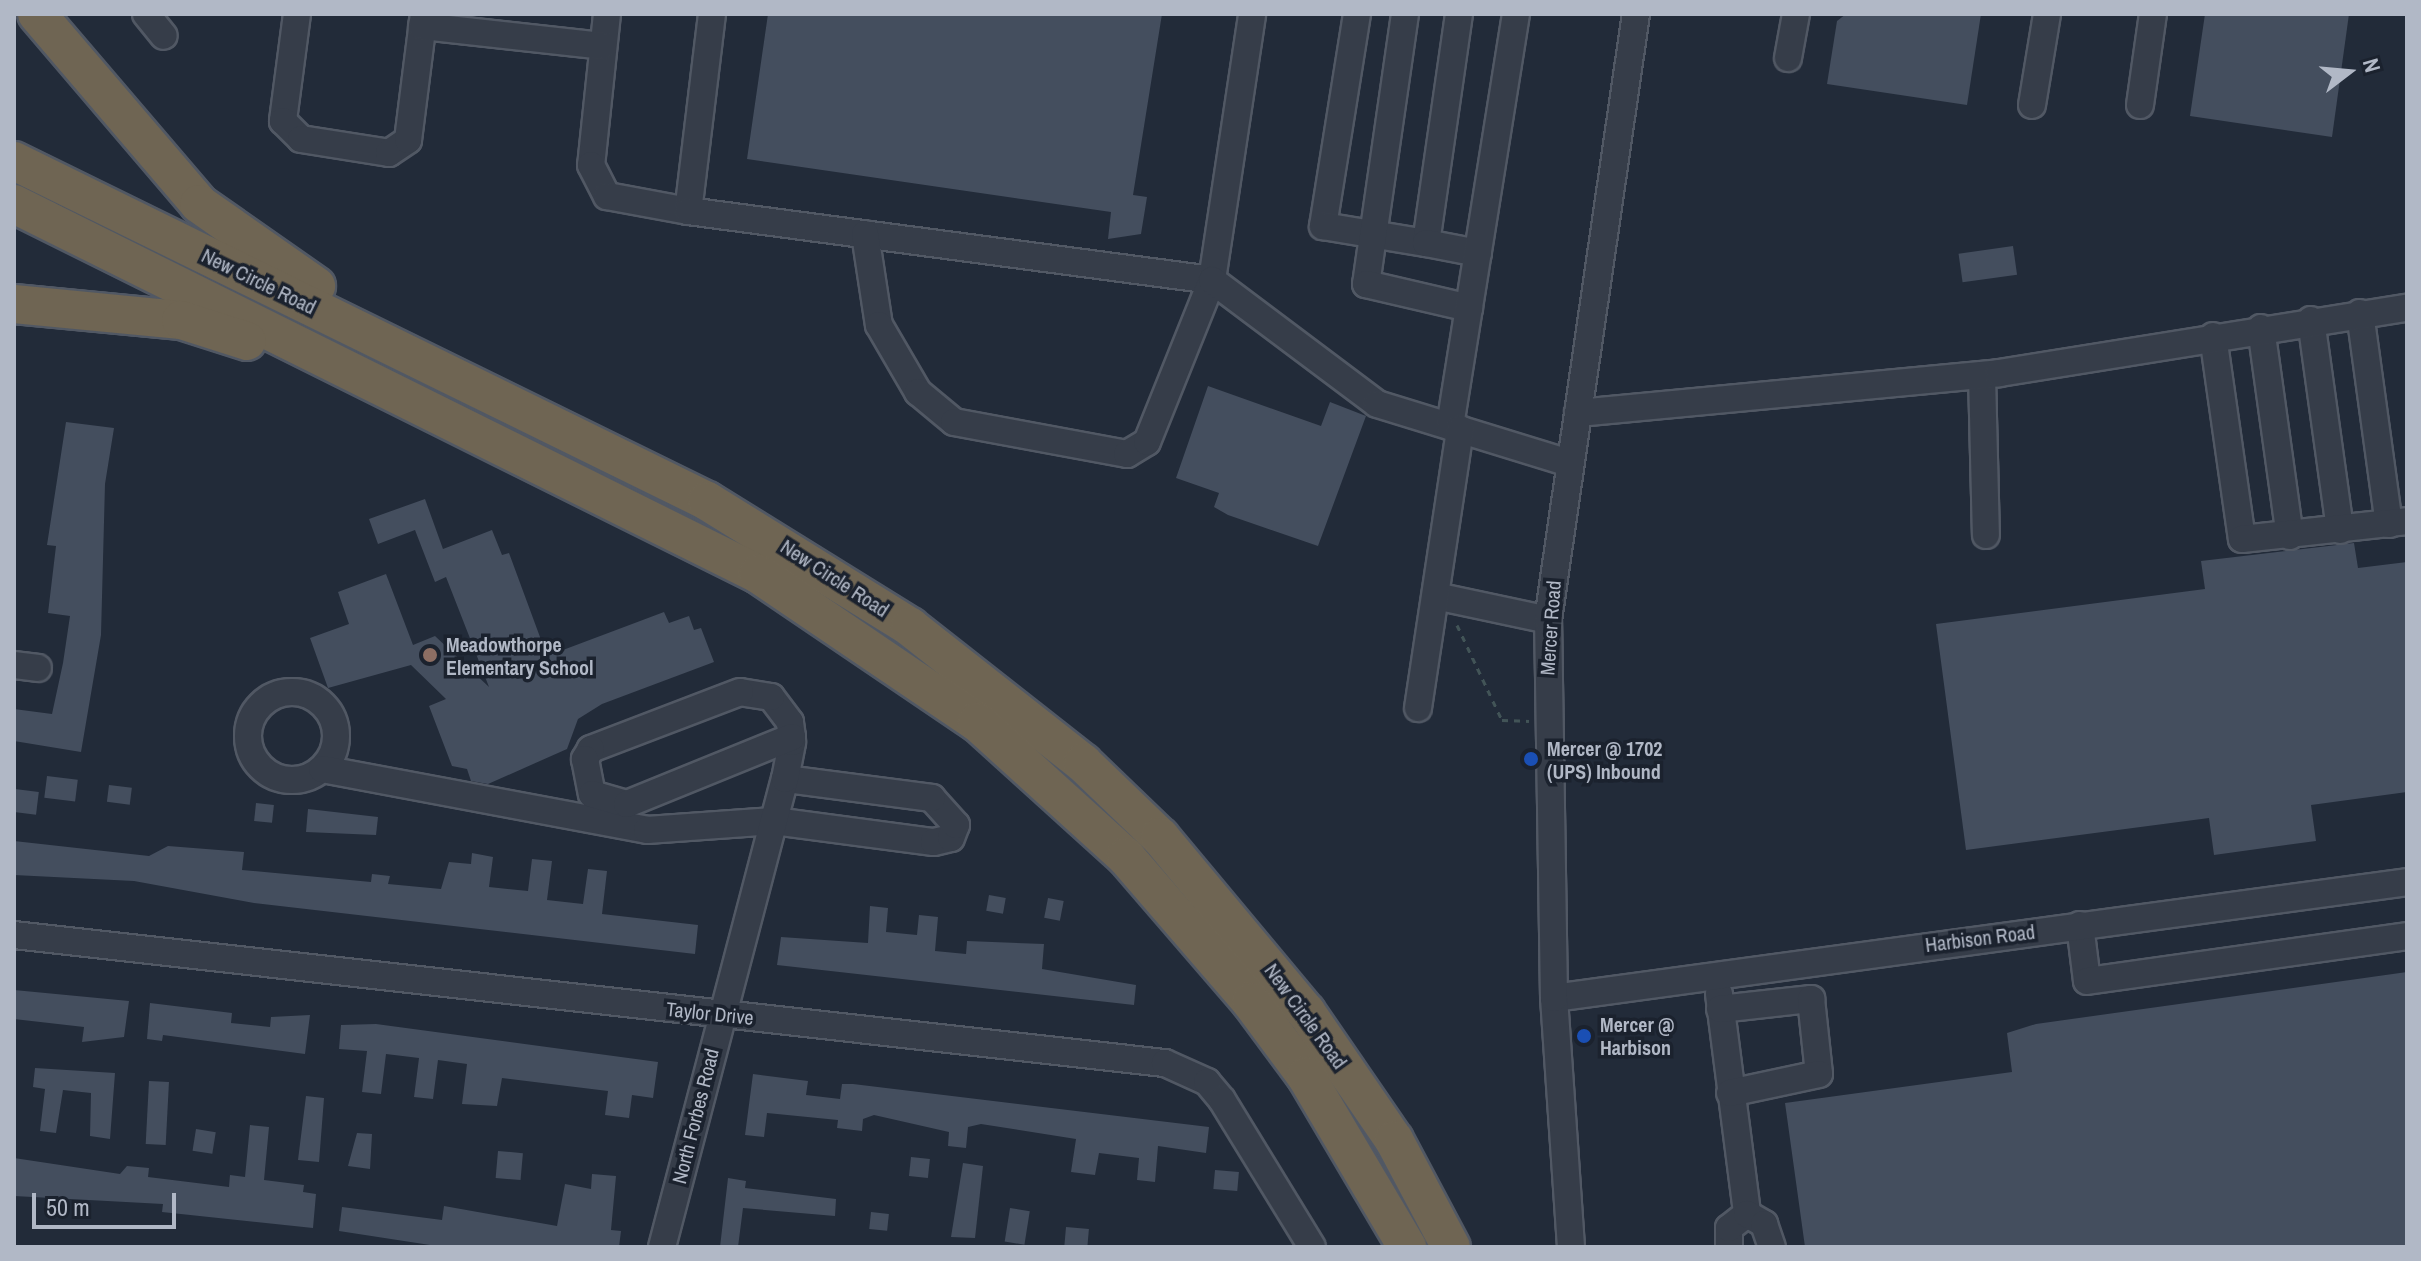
<!DOCTYPE html>
<html>
<head>
<meta charset="utf-8">
<style>
  body { margin:0 }
  #map { position:relative; width:2421px; height:1261px; overflow:hidden; background:#222b39; font-family:"Archivo Narrow",sans-serif }
  div>[style] { position:absolute }
  [style*='--x'] { left:calc(var(--x)*1px); top:calc(var(--y)*1px); width:calc(var(--w)*1px); rotate:calc(var(--a)*1deg) }
  .building>* { inset:0; background:#444e5e; transform-origin:0 0 }
  .path>* { height:3px; margin-top:-1.5px; transform-origin:0; background:repeating-linear-gradient(90deg,#425457 0 6px,transparent 0 12px) }
  .roads { filter:drop-shadow(2px 0 #515864) drop-shadow(-2px 0 #515864) drop-shadow(0 2px #515864) drop-shadow(0 -2px #515864) }
  .minor>* { height:26px; margin:-13px; padding:0 13px; transform-origin:13px; border-radius:13px; background:#363d49 }
  .minor>.ring { margin:-13px; padding:0; box-sizing:content-box; background:none; border:26px solid #363d49; border-radius:50% }
  .highway>* { height:38px; margin:-19px; padding:0 19px; transform-origin:19px; border-radius:19px; background:#6f6553 }
  .dots>* { width:22px; height:22px; translate:-50% -50%; box-sizing:border-box; border:4px solid #1b222e; border-radius:50% }
  span { translate:-50% -50%; white-space:nowrap; text-align:center; line-height:1.15; -webkit-text-stroke:7px #1b222e; paint-order:stroke }
  .street-label { font-size:20px; color:#b1b8c6 }
  .poi-label { font-size:20px; color:#b1b8c6; font-weight:700 }
  .left { translate:0 -50%; text-align:left }
  .frame { position:absolute; inset:0; border:16px solid #b1b8c6; pointer-events:none }
  .north { position:absolute; left:2309px; top:32px; width:80px; height:80px; -webkit-text-stroke:6px #1b222e; paint-order:stroke; rotate:74deg; font-size:22px; font-weight:700; line-height:32px; text-align:center; color:#b1b8c6 }
  .north::after { content:''; display:block; margin:auto; width:28px; height:36px; background:#b1b8c6; clip-path:polygon(50% 0,100% 100%,50% 72%,0 100%) }
  .scale { position:absolute; left:32px; top:1193px; width:144px; height:36px; box-sizing:border-box; border:4px solid #b1b8c6; border-top:0; padding-left:10px; font-size:24px; line-height:28px; white-space:nowrap; color:#b1b8c6; -webkit-text-stroke:6px #1b222e; paint-order:stroke }
</style>
</head>
<body>
<div id="map">
  <div class="building">
    <i style="clip-path:polygon(768px 14px,1162px 14px,1133px 195px,1147px 197px,1141px 234px,1108px 239px,1111px 212px,747px 159px)"></i>
    <i style="clip-path:polygon(1846px 14px,1981px 14px,1967px 105px,1827px 84px,1837px 21px)"></i>
    <i style="clip-path:polygon(2205px 14px,2349px 14px,2332px 137px,2190px 116px)"></i>
    <i style="left:2013px;top:246px;width:29px;height:55px;rotate:82deg"></i>
    <i style="clip-path:polygon(1208px 386px,1321px 426px,1330px 402px,1366px 416px,1318px 546px,1228px 515px,1214px 507px,1219px 493px,1176px 478px)"></i>
    <i style="clip-path:polygon(66px 422px,114px 428px,105px 484px,101px 635px,81px 752px,14px 741px,14px 709px,52px 714px,63px 663px,70px 616px,48px 613px,56px 546px,47px 545px)"></i>
    <i style="clip-path:polygon(425px 499px,443px 549px,492px 530px,502px 555px,509px 553px,547px 656px,664px 612px,669px 623px,689px 616px,694px 630px,701px 628px,714px 662px,602px 704px,578px 719px,567px 749px,488px 784px,471px 781px,467px 769px,452px 766px,429px 706px,446px 699px,411px 665px,328px 688px,310px 638px,349px 624px,338px 592px,386px 574px,413px 645px,435px 636px,489px 687px,446px 577px,435px 582px,415px 530px,378px 544px,369px 519px)"></i>
    <i style="clip-path:polygon(2354px 543px,2358px 568px,2407px 562px,2407px 792px,2311px 805px,2316px 841px,2214px 855px,2209px 818px,1966px 850px,1936px 624px,2205px 589px,2201px 561px)"></i>
    <i style="left:47px;top:776px;width:31px;height:22px;rotate:7deg"></i>
    <i style="left:109px;top:785px;width:23px;height:17px;rotate:7deg"></i>
    <i style="left:15px;top:789px;width:24px;height:23px;rotate:7deg"></i>
    <i style="left:256px;top:803px;width:18px;height:18px;rotate:6deg"></i>
    <i style="clip-path:polygon(308px 809px,378px 817px,376px 835px,306px 832px)"></i>
    <i style="clip-path:polygon(14px 841px,149px 856px,168px 846px,244px 852px,242px 870px,371px 882px,372px 874px,390px 876px,388px 884px,441px 889px,449px 862px,471px 864px,472px 853px,493px 857px,489px 887px,528px 891px,532px 859px,552px 861px,547px 900px,583px 904px,588px 869px,607px 871px,602px 914px,698px 925px,695px 954px,254px 903px,134px 881px,14px 875px)"></i>
    <i style="left:989px;top:895px;width:17px;height:16px;rotate:10deg"></i>
    <i style="left:1048px;top:898px;width:16px;height:20px;rotate:11deg"></i>
    <i style="clip-path:polygon(870px 906px,888px 908px,886px 932px,917px 935px,919px 915px,938px 917px,935px 951px,966px 954px,967px 941px,1044px 944px,1042px 969px,1136px 985px,1134px 1005px,777px 965px,781px 937px,868px 943px)"></i>
    <i style="clip-path:polygon(2407px 972px,2407px 1247px,1805px 1247px,1785px 1103px,2012px 1072px,2007px 1033px,2036px 1024px)"></i>
    <i style="clip-path:polygon(14px 990px,129px 1001px,124px 1037px,82px 1042px,84px 1027px,14px 1019px)"></i>
    <i style="clip-path:polygon(150px 1003px,232px 1013px,231px 1023px,270px 1027px,271px 1017px,310px 1015px,305px 1054px,163px 1035px,162px 1041px,147px 1039px)"></i>
    <i style="clip-path:polygon(376px 1024px,658px 1062px,653px 1098px,632px 1095px,629px 1118px,605px 1115px,608px 1091px,502px 1078px,497px 1106px,462px 1104px,467px 1064px,438px 1060px,433px 1099px,414px 1097px,419px 1058px,386px 1054px,381px 1094px,362px 1092px,367px 1051px,339px 1049px,341px 1025px)"></i>
    <i style="clip-path:polygon(35px 1068px,115px 1073px,110px 1139px,90px 1136px,91px 1093px,63px 1090px,56px 1133px,40px 1131px,45px 1089px,33px 1087px)"></i>
    <i style="clip-path:polygon(753px 1074px,808px 1081px,806px 1095px,840px 1099px,842px 1084px,853px 1084px,1209px 1127px,1206px 1153px,1158px 1146px,1155px 1182px,1137px 1180px,1139px 1158px,1099px 1153px,1095px 1175px,1071px 1172px,1076px 1139px,981px 1124px,968px 1127px,966px 1148px,948px 1146px,949px 1132px,874px 1115px,863px 1119px,862px 1131px,837px 1128px,838px 1120px,767px 1113px,764px 1137px,745px 1135px)"></i>
    <i style="left:149px;top:1081px;width:20px;height:63px;rotate:3deg"></i>
    <i style="clip-path:polygon(306px 1096px,324px 1098px,319px 1162px,298px 1160px)"></i>
    <i style="clip-path:polygon(250px 1125px,269px 1127px,264px 1180px,304px 1185px,303px 1192px,316px 1194px,313px 1228px,162px 1212px,163px 1204px,14px 1196px,14px 1158px,120px 1174px,127px 1166px,149px 1168px,148px 1177px,229px 1187px,230px 1175px,245px 1177px)"></i>
    <i style="left:196px;top:1129px;width:20px;height:22px;rotate:9deg"></i>
    <i style="clip-path:polygon(357px 1133px,372px 1134px,370px 1169px,348px 1166px)"></i>
    <i style="left:498px;top:1151px;width:25px;height:27px;rotate:5deg"></i>
    <i style="left:911px;top:1157px;width:19px;height:19px;rotate:6deg"></i>
    <i style="clip-path:polygon(963px 1163px,983px 1166px,975px 1238px,951px 1237px)"></i>
    <i style="left:1215px;top:1170px;width:24px;height:19px;rotate:5deg"></i>
    <i style="clip-path:polygon(592px 1174px,616px 1176px,611px 1230px,621px 1231px,619px 1247px,443px 1247px,339px 1231px,342px 1207px,442px 1220px,444px 1206px,557px 1226px,565px 1184px,591px 1189px)"></i>
    <i style="clip-path:polygon(728px 1178px,746px 1181px,745px 1188px,836px 1199px,835px 1216px,743px 1208px,738px 1247px,720px 1247px)"></i>
    <i style="left:1010px;top:1208px;width:20px;height:34px;rotate:9deg"></i>
    <i style="left:871px;top:1212px;width:18px;height:17px;rotate:6deg"></i>
    <i style="left:1066px;top:1227px;width:23px;height:20px;rotate:5deg"></i>
  </div>
  <div class="path">
    <i style="--x:1457;--y:625;--w:105;--a:64.7"></i>
    <i style="--x:1502;--y:720;--w:27;--a:2"></i>
  </div>
  <div class="roads">
    <div class="minor">
      <i style="--x:146;--y:14;--w:28;--a:51"></i>
      <i style="--x:297;--y:14;--w:108;--a:97.5"></i>
      <i style="--x:283;--y:121;--w:25;--a:45"></i>
      <i style="--x:301;--y:139;--w:89;--a:9"></i>
      <i style="--x:389;--y:153;--w:23;--a:-34"></i>
      <i style="--x:408;--y:140;--w:127;--a:-82.8"></i>
      <i style="--x:607;--y:14;--w:152;--a:96"></i>
      <i style="--x:591;--y:165;--w:35;--a:63"></i>
      <i style="--x:607;--y:196;--w:82;--a:10.5"></i>
      <i style="--x:712;--y:14;--w:198;--a:96.9"></i>
      <i style="--x:688;--y:211;--w:529;--a:7.5"></i>
      <i style="--x:1212;--y:280;--w:269;--a:-81.4"></i>
      <i style="--x:1357;--y:14;--w:215;--a:99.1"></i>
      <i style="--x:1323;--y:226;--w:104;--a:9.4"></i>
      <i style="--x:1405;--y:14;--w:273;--a:98.2"></i>
      <i style="--x:1366;--y:284;--w:106;--a:13.1"></i>
      <i style="--x:1459;--y:14;--w:231;--a:98.2"></i>
      <i style="--x:1426;--y:243;--w:53;--a:10.9"></i>
      <i style="--x:422;--y:26;--w:182;--a:6.3"></i>
      <i style="--x:1788;--y:58;--w:45;--a:-79.7"></i>
      <i style="--x:2032;--y:105;--w:92;--a:-80.6"></i>
      <i style="--x:2140;--y:105;--w:92;--a:-81.9"></i>
      <i style="--x:865;--y:234;--w:92;--a:81.3"></i>
      <i style="--x:879;--y:325;--w:78;--a:59.8"></i>
      <i style="--x:918;--y:392;--w:47;--a:39.8"></i>
      <i style="--x:954;--y:422;--w:176;--a:10.5"></i>
      <i style="--x:1127;--y:454;--w:23;--a:-31"></i>
      <i style="--x:1147;--y:442;--w:175;--a:-68.1"></i>
      <i style="--x:1212;--y:280;--w:206;--a:36.9"></i>
      <i style="--x:1377;--y:404;--w:201;--a:17.1"></i>
      <i style="--x:2360;--y:313;--w:213;--a:82.2"></i>
      <i style="--x:2311;--y:320;--w:212;--a:82.1"></i>
      <i style="--x:2261;--y:328;--w:210;--a:82.1"></i>
      <i style="--x:2213;--y:336;--w:205;--a:81.9"></i>
      <i style="--x:2242;--y:539;--w:166;--a:-6.2"></i>
      <i style="--x:1982;--y:375;--w:160;--a:88.6"></i>
      <i style="--x:1578;--y:413;--w:423;--a:-5.4"></i>
      <i style="--x:1999;--y:373;--w:413;--a:-9.1"></i>
      <i style="--x:1450;--y:426;--w:417;--a:-80.9"></i>
      <i style="--x:1440;--y:597;--w:110;--a:12"></i>
      <i style="--x:14;--y:665;--w:24;--a:7"></i>
      <i class="ring" style="left:248px;top:692px;width:62px;height:62px"></i>
      <i style="--x:1418;--y:708;--w:282;--a:-81.4"></i>
      <i style="--x:322;--y:769;--w:331;--a:10.6"></i>
      <i style="--x:647;--y:830;--w:127;--a:-4.1"></i>
      <i style="--x:774;--y:821;--w:161;--a:7.5"></i>
      <i style="--x:934;--y:842;--w:17;--a:-13"></i>
      <i style="--x:951;--y:838;--w:14;--a:-69"></i>
      <i style="--x:956;--y:825;--w:36;--a:-132"></i>
      <i style="--x:932;--y:798;--w:148;--a:-172.6"></i>
      <i style="--x:2080;--y:925;--w:56;--a:82.9"></i>
      <i style="--x:2087;--y:981;--w:323;--a:-8"></i>
      <i style="--x:14;--y:935;--w:1158;--a:6.35"></i>
      <i style="--x:1165;--y:1063;--w:46;--a:24.3"></i>
      <i style="--x:1207;--y:1082;--w:23;--a:50"></i>
      <i style="--x:1222;--y:1100;--w:172;--a:58.5"></i>
      <i style="--x:1719;--y:994;--w:222;--a:82.7"></i>
      <i style="--x:1554;--y:998;--w:861;--a:-7.74"></i>
      <i style="--x:1720;--y:1009;--w:92;--a:-6.3"></i>
      <i style="--x:1811;--y:999;--w:75;--a:83.9"></i>
      <i style="--x:1819;--y:1074;--w:91;--a:167.9"></i>
      <i style="--x:662;--y:1247;--w:484;--a:-75.3"></i>
      <i style="--x:785;--y:779;--w:38;--a:-79"></i>
      <i style="--x:792;--y:742;--w:5;--a:-90"></i>
      <i style="--x:792;--y:737;--w:15;--a:-98"></i>
      <i style="--x:790;--y:722;--w:31;--a:-127"></i>
      <i style="--x:771;--y:697;--w:31;--a:-171"></i>
      <i style="--x:740;--y:692;--w:160;--a:159.1"></i>
      <i style="--x:591;--y:749;--w:12;--a:121"></i>
      <i style="--x:585;--y:759;--w:36;--a:79"></i>
      <i style="--x:592;--y:794;--w:36;--a:16"></i>
      <i style="--x:627;--y:804;--w:178;--a:-22.1"></i>
      <i style="--x:1571;--y:1247;--w:250;--a:-93.9"></i>
      <i style="--x:1554;--y:998;--w:378;--a:-90.9"></i>
      <i style="--x:1548;--y:620;--w:612;--a:-81.74"></i>
      <i style="--x:1729;--y:1247;--w:19;--a:-90"></i>
      <i style="--x:1729;--y:1228;--w:23;--a:-38"></i>
      <i style="--x:1747;--y:1214;--w:20;--a:30"></i>
      <i style="--x:1764;--y:1224;--w:24;--a:71"></i>
    </div>
    <div class="highway">
      <i style="--x:37;--y:14;--w:250;--a:49.5"></i>
      <i style="--x:199;--y:204;--w:143;--a:35"></i>
      <i style="--x:14;--y:161;--w:772;--a:26.13"></i>
      <i style="--x:707;--y:501;--w:239;--a:31.8"></i>
      <i style="--x:910;--y:627;--w:220;--a:38.2"></i>
      <i style="--x:1083;--y:763;--w:107;--a:43.9"></i>
      <i style="--x:1160;--y:837;--w:228;--a:50.2"></i>
      <i style="--x:1306;--y:1012;--w:155;--a:55.5"></i>
      <i style="--x:1394;--y:1140;--w:121;--a:62"></i>
      <i style="--x:14;--y:204;--w:831;--a:26.44"></i>
      <i style="--x:758;--y:574;--w:264;--a:34.1"></i>
      <i style="--x:977;--y:722;--w:201;--a:42.2"></i>
      <i style="--x:1126;--y:857;--w:191;--a:49.2"></i>
      <i style="--x:1251;--y:1002;--w:92;--a:53.4"></i>
      <i style="--x:1306;--y:1076;--w:199;--a:59.4"></i>
      <i style="--x:14;--y:304;--w:168;--a:5.5"></i>
      <i style="--x:181;--y:320;--w:69;--a:17.7"></i>
    </div>
  </div>
  <div class="dots">
    <i style="left:430px;top:655px;background:#8d6e63"></i>
    <i style="left:1531px;top:759px;background:#1a4fb4"></i>
    <i style="left:1584px;top:1036px;background:#1a4fb4"></i>
  </div>
  <div class="street-label">
    <span style="left:259px;top:281px;rotate:26deg">New Circle Road</span>
    <span style="left:835px;top:578px;rotate:33deg">New Circle Road</span>
    <span style="left:1550px;top:628px;rotate:-86deg">Mercer Road</span>
    <span style="left:1980px;top:938px;rotate:-7deg">Harbison Road</span>
    <span style="left:710px;top:1013px;rotate:6deg">Taylor Drive</span>
    <span style="left:1306px;top:1016px;rotate:54deg">New Circle Road</span>
    <span style="left:695px;top:1116px;rotate:-76deg">North Forbes Road</span>
  </div>
  <div class="poi-label">
    <span class="left" style="left:446px;top:656px">Meadowthorpe<br>Elementary School</span>
    <span class="left" style="left:1547px;top:760px">Mercer @ 1702<br>(UPS) Inbound</span>
    <span class="left" style="left:1600px;top:1036px">Mercer @<br>Harbison</span>
  </div>
  <div class="frame"></div>
  <div class="north">N</div>
  <div class="scale">50 m</div>
</div>
</body>
</html>
